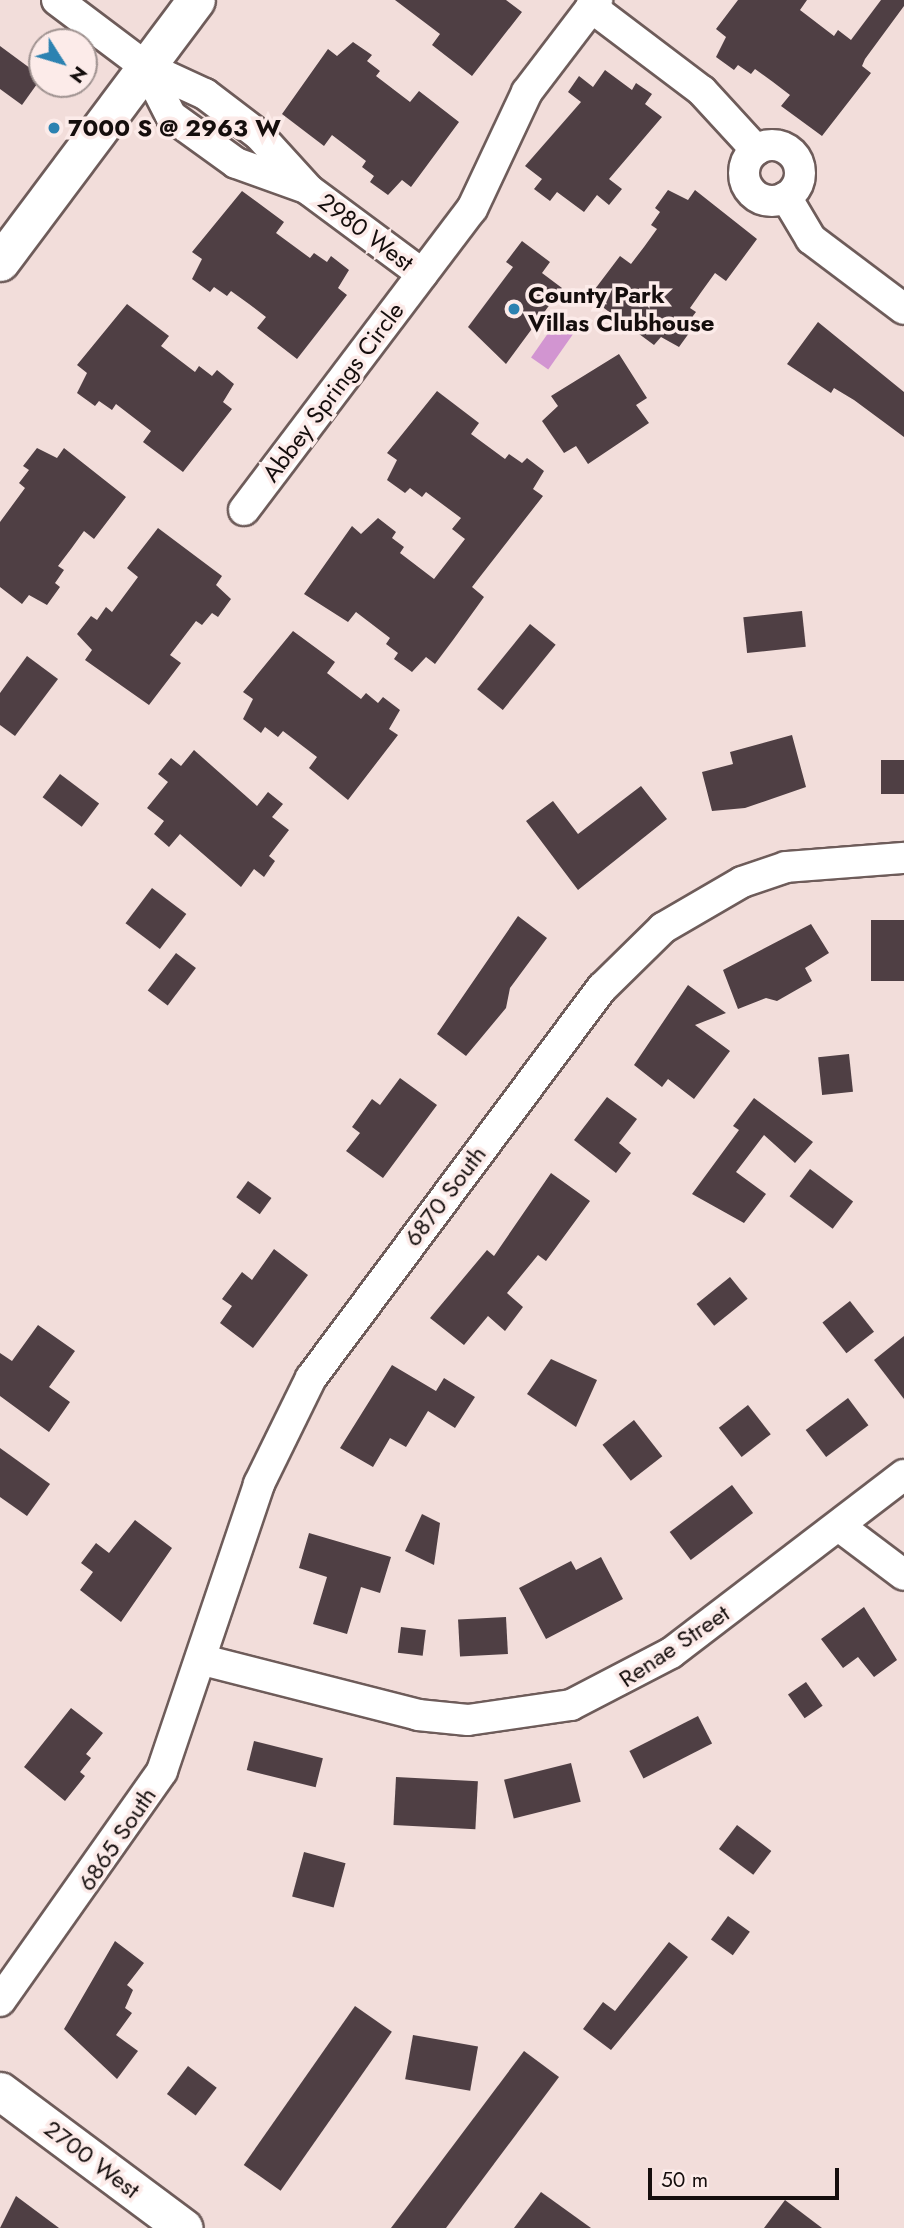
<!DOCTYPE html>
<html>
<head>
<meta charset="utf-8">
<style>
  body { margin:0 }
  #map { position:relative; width:904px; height:2228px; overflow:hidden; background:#f2ddda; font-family:Jost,sans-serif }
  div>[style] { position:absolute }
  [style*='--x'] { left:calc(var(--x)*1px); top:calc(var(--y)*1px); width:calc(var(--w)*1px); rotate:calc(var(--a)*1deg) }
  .water>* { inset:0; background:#d295d1; transform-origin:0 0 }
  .building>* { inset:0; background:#4f3f44; transform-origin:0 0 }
  .roads { filter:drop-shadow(2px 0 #6e5c5a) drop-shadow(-2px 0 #6e5c5a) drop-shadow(0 2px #6e5c5a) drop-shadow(0 -2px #6e5c5a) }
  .minor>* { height:30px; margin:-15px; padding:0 15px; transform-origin:15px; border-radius:15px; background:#fff }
  .minor>.ring { margin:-15px; padding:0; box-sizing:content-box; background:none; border:30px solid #fff; border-radius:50% }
  .major>* { height:37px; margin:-18.5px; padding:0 18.5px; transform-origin:18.5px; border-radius:18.5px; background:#fff }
  .dots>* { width:19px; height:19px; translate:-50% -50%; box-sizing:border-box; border:4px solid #fcebe9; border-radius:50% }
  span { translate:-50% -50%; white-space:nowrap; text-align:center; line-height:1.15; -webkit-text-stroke:7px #fcebe9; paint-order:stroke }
  .poi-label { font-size:24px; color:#150e0d; font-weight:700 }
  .left { translate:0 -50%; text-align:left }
  .street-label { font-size:24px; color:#150e0d }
  .north { position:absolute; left:28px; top:28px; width:70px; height:70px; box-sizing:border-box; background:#fcebe9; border:2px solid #a09391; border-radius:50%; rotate:127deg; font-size:19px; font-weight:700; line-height:28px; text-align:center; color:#150e0d }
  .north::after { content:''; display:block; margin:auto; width:24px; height:32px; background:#2c82b1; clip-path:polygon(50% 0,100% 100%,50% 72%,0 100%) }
  .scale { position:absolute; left:648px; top:2168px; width:191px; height:32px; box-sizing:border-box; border:4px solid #150e0d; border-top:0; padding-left:9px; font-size:21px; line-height:24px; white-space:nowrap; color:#150e0d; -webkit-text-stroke:5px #fcebe9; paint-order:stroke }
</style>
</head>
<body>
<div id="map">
  <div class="water">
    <i style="left:558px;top:319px;width:21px;height:47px;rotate:35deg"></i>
  </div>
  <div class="building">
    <i style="clip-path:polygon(395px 0,506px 0,522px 12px,472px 76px,432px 45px,440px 34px)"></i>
    <i style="clip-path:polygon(738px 0,807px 0,800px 10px,834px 36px,838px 30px,851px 40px,881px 0,904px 0,904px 6px,865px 59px,862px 66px,871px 73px,822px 136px,781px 106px,790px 95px,773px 82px,755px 69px,751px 74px,738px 65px,734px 70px,716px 57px,726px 37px,716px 29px)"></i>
    <i style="clip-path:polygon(353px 42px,372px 55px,367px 61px,380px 71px,376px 76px,410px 102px,419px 91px,459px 122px,411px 187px,402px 180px,388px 195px,370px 182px,374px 176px,362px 167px,366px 161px,332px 135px,324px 146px,282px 114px,328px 49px,337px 56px)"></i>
    <i style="clip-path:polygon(0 46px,42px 77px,22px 105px,0 89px)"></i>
    <i style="clip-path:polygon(605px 70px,632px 90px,636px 83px,652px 94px,645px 104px,662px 117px,609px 179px,622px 189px,609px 205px,597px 195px,584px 212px,557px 192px,550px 201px,534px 189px,542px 179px,525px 166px,581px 102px,568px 92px,579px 76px,593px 87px)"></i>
    <i style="clip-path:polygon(668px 190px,688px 200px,695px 190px,757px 239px,726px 281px,715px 273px,702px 291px,690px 308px,696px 312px,686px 325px,692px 329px,679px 347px,661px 337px,654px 345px,589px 297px,620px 256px,631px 264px,644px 247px,657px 229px,651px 225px,660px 212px,655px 208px)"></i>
    <i style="clip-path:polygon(242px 191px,284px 222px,276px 233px,310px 258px,314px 253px,327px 262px,331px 256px,349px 270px,338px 288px,347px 295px,297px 359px,257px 328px,266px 317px,249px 304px,231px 291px,227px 296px,214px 287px,210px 292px,192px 279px,202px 259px,192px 252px)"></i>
    <i style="clip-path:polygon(522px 241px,550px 262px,542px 273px,562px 288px,506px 364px,468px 327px,513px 267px,506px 262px)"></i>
    <i style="clip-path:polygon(127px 304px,169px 336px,161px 346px,195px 372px,199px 366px,212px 376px,217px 370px,234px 384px,223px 402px,232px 409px,183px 472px,143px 442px,151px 431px,116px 404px,112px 410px,99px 401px,95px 406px,77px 393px,87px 373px,77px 365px)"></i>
    <i style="clip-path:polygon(818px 322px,904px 392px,904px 437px,854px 400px,834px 388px,831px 393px,787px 364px)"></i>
    <i style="clip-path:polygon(619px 354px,647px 398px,636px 405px,649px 423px,588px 464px,576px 446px,564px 453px,542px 421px,558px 406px,551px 396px)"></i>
    <i style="clip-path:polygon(437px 391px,479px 423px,471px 434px,505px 459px,509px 454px,522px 463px,527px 458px,544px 471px,533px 489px,543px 496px,472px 587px,484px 597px,453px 640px,435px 664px,426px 657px,412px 672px,394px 659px,398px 653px,386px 644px,390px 638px,356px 612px,348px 622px,304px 594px,352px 526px,361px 534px,378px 518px,396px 532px,392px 538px,404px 547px,400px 553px,434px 579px,465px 539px,452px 529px,461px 518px,426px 492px,422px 497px,410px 488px,405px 493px,387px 480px,397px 460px,387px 453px)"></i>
    <i style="clip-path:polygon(37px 448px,57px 458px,64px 448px,126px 497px,94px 539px,84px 531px,71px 549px,58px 566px,64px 570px,55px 583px,60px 587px,47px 605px,29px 595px,22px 604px,0 587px,0 522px,25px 488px,19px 483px,29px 470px,23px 466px)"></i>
    <i style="clip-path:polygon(158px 528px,222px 576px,216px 585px,231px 599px,218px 617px,212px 613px,202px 625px,196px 621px,170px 655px,181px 663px,149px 705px,85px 660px,92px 650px,77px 634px,91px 616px,97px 620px,106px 607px,112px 612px,138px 577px,127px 568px)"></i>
    <i style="left:802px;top:611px;width:36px;height:59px;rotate:84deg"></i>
    <i style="left:530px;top:624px;width:33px;height:84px;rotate:39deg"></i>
    <i style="clip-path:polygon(293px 631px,335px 662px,327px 673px,361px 699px,366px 693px,378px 703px,383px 697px,400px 710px,389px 729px,398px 735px,348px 800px,309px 768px,317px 757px,283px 731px,278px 737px,265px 727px,261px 733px,243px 719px,253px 699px,243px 692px)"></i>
    <i style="clip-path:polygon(27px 656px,58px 679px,15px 736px,0 725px,0 693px)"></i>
    <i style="clip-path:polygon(792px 735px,806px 787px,745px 808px,712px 811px,702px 772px,733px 764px,730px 752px)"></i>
    <i style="clip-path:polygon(194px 750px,257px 806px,268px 792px,283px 804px,272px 817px,289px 830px,269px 856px,275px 861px,264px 877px,254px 869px,241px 887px,180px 834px,169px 847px,154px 834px,164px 821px,147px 808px,168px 782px,158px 774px,171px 758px,181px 766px)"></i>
    <i style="left:881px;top:760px;width:23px;height:34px"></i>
    <i style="left:60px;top:774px;width:49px;height:29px;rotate:37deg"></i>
    <i style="clip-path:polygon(641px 786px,667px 819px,578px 890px,526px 821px,553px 801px,578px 834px)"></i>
    <i style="left:152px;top:888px;width:43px;height:44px;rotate:37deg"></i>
    <i style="clip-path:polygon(518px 916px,547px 938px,510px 988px,506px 1008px,466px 1056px,437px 1034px)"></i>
    <i style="left:871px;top:920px;width:33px;height:61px"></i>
    <i style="clip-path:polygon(811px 924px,829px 953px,805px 968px,812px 981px,777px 1001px,766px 998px,738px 1009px,723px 970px)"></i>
    <i style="left:176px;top:953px;width:25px;height:47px;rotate:37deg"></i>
    <i style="clip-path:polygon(688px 985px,726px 1013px,695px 1025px,730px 1051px,694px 1099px,668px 1079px,662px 1087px,634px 1065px)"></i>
    <i style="left:849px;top:1054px;width:38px;height:31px;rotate:84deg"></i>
    <i style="clip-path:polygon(400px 1078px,437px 1105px,383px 1178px,346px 1151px,360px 1133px,352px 1127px,372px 1099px,380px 1105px)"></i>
    <i style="clip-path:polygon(607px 1097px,637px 1119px,619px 1143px,631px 1153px,616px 1173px,574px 1140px)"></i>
    <i style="clip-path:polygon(754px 1098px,813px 1142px,795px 1163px,764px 1135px,736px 1172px,766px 1194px,744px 1223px,692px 1194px,739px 1130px,733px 1126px)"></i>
    <i style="left:810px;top:1169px;width:54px;height:34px;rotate:37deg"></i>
    <i style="clip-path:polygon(551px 1173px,590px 1201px,546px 1261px,538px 1255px,507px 1293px,523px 1307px,505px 1331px,488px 1316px,464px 1345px,430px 1318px,487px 1250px,494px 1256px)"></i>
    <i style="left:248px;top:1181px;width:29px;height:20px;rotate:36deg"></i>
    <i style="clip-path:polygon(274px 1249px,308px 1275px,253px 1348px,220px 1323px,232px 1306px,222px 1299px,242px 1272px,252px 1280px)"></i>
    <i style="left:730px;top:1277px;width:28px;height:43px;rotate:51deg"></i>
    <i style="left:850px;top:1301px;width:39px;height:35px;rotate:52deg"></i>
    <i style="clip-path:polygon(38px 1325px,75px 1351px,49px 1387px,70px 1402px,49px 1432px,0 1396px,0 1353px,12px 1361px)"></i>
    <i style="clip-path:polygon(904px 1336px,904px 1399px,874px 1360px)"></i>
    <i style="clip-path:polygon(551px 1359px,597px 1380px,576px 1427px,527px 1394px)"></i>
    <i style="clip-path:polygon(392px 1365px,436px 1391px,444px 1378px,475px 1397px,455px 1428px,428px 1411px,406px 1447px,390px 1438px,373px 1467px,340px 1448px)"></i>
    <i style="left:848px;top:1398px;width:34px;height:53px;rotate:53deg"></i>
    <i style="left:748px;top:1405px;width:37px;height:37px;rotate:52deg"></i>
    <i style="left:634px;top:1420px;width:46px;height:40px;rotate:52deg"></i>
    <i style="clip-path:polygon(0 1448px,50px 1484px,27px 1516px,0 1497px)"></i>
    <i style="left:732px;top:1485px;width:35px;height:78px;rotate:53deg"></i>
    <i style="clip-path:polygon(422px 1514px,440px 1523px,434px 1565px,405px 1551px)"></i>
    <i style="clip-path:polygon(135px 1520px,172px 1548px,121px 1622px,80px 1590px,93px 1572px,81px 1563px,96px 1543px,109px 1553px)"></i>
    <i style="clip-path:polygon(309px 1533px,391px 1557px,380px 1593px,361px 1587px,347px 1634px,313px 1624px,327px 1577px,299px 1568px)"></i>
    <i style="clip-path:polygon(601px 1557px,623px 1599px,546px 1639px,519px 1588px,571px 1561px,576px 1570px)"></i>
    <i style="clip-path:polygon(864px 1607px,897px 1660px,874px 1677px,858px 1657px,843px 1668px,821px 1639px)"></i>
    <i style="left:506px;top:1617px;width:37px;height:48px;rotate:87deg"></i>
    <i style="left:401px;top:1627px;width:25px;height:26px;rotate:7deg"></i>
    <i style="left:806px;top:1682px;width:29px;height:22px;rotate:55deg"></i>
    <i style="clip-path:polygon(71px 1708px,103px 1733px,86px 1754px,91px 1758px,80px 1772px,85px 1776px,65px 1801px,24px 1767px)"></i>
    <i style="left:698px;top:1716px;width:31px;height:77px;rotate:63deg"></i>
    <i style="left:254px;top:1741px;width:71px;height:30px;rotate:14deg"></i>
    <i style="left:571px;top:1763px;width:40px;height:69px;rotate:76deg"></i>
    <i style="left:396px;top:1777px;width:82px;height:48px;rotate:3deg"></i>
    <i style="left:737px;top:1825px;width:43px;height:30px;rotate:37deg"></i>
    <i style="left:304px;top:1852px;width:43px;height:46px;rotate:15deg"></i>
    <i style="left:728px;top:1916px;width:27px;height:29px;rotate:36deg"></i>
    <i style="clip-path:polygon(115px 1941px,144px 1963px,127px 1985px,133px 1990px,125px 2008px,132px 2013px,116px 2035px,138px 2051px,117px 2079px,64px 2029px)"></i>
    <i style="clip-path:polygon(669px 1942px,688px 1957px,611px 2050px,583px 2029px,603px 2002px,615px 2011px)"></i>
    <i style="left:355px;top:2006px;width:45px;height:194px;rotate:35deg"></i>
    <i style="left:413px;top:2035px;width:66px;height:45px;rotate:10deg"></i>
    <i style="clip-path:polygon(524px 2051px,559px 2077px,446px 2228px,391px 2228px)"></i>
    <i style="left:188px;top:2066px;width:36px;height:35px;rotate:37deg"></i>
    <i style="clip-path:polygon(541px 2192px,591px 2228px,514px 2228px)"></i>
    <i style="clip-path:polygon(16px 2196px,59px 2228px,0 2228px)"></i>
    <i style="clip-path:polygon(785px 2200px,822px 2228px,764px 2228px)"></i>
  </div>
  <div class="roads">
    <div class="minor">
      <i style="--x:57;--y:0;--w:111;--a:37"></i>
      <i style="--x:146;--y:67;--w:65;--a:24.6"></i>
      <i style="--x:205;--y:94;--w:68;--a:37.2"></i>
      <i style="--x:259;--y:135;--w:74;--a:47.7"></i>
      <i style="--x:309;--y:190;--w:141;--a:36.6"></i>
      <i style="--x:591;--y:7;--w:139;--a:37.1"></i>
      <i style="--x:702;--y:91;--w:80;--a:47.5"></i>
      <i style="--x:146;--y:67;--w:55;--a:63"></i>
      <i style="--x:171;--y:116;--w:80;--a:35.9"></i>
      <i style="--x:236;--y:163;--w:71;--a:19.7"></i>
      <i class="ring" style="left:744px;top:145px;width:26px;height:26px"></i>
      <i style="--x:786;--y:197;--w:49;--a:59.2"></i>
      <i style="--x:811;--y:239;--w:116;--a:37"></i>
      <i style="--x:244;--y:510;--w:378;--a:-52.9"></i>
      <i style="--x:472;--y:209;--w:129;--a:-64.8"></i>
      <i style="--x:527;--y:92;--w:116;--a:-52.7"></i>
      <i style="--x:839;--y:1526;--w:81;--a:37"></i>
      <i style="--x:203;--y:1660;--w:222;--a:14.3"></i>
      <i style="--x:418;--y:1715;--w:50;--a:5.7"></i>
      <i style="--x:468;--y:1720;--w:104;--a:-8.3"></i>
      <i style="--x:571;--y:1705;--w:113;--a:-27.5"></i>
      <i style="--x:671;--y:1653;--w:293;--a:-37.4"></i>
      <i style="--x:0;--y:2001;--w:281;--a:-54.8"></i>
      <i style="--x:162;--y:1771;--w:303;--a:-71.3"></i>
      <i style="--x:259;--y:1484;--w:118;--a:-63.9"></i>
      <i style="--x:311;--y:1378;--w:487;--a:-53.3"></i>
      <i style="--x:602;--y:988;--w:86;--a:-44.5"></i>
      <i style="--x:663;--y:928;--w:91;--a:-30.2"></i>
      <i style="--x:742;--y:882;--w:46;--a:-18.8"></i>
      <i style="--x:786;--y:867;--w:118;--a:-4.4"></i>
    </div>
    <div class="major">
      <i style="--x:0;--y:262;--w:327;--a:-53.2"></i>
      <i style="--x:0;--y:2091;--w:229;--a:36.7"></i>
    </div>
  </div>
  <div class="dots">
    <i style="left:54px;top:128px;background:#2c82b1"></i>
    <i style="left:514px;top:309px;background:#2c82b1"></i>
  </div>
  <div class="poi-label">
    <span class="left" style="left:68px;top:128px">7000 S @ 2963 W</span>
    <span class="left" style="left:528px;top:309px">County Park<br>Villas Clubhouse</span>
  </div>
  <div class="street-label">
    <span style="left:366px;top:232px;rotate:37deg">2980 West</span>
    <span style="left:333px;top:392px;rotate:-53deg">Abbey Springs Circle</span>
    <span style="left:445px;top:1196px;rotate:-53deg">6870 South</span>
    <span style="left:674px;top:1646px;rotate:-34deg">Renae Street</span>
    <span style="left:117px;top:1839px;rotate:-56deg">6865 South</span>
    <span style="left:92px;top:2159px;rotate:37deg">2700 West</span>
  </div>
  <div class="north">N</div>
  <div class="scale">50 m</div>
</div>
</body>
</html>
